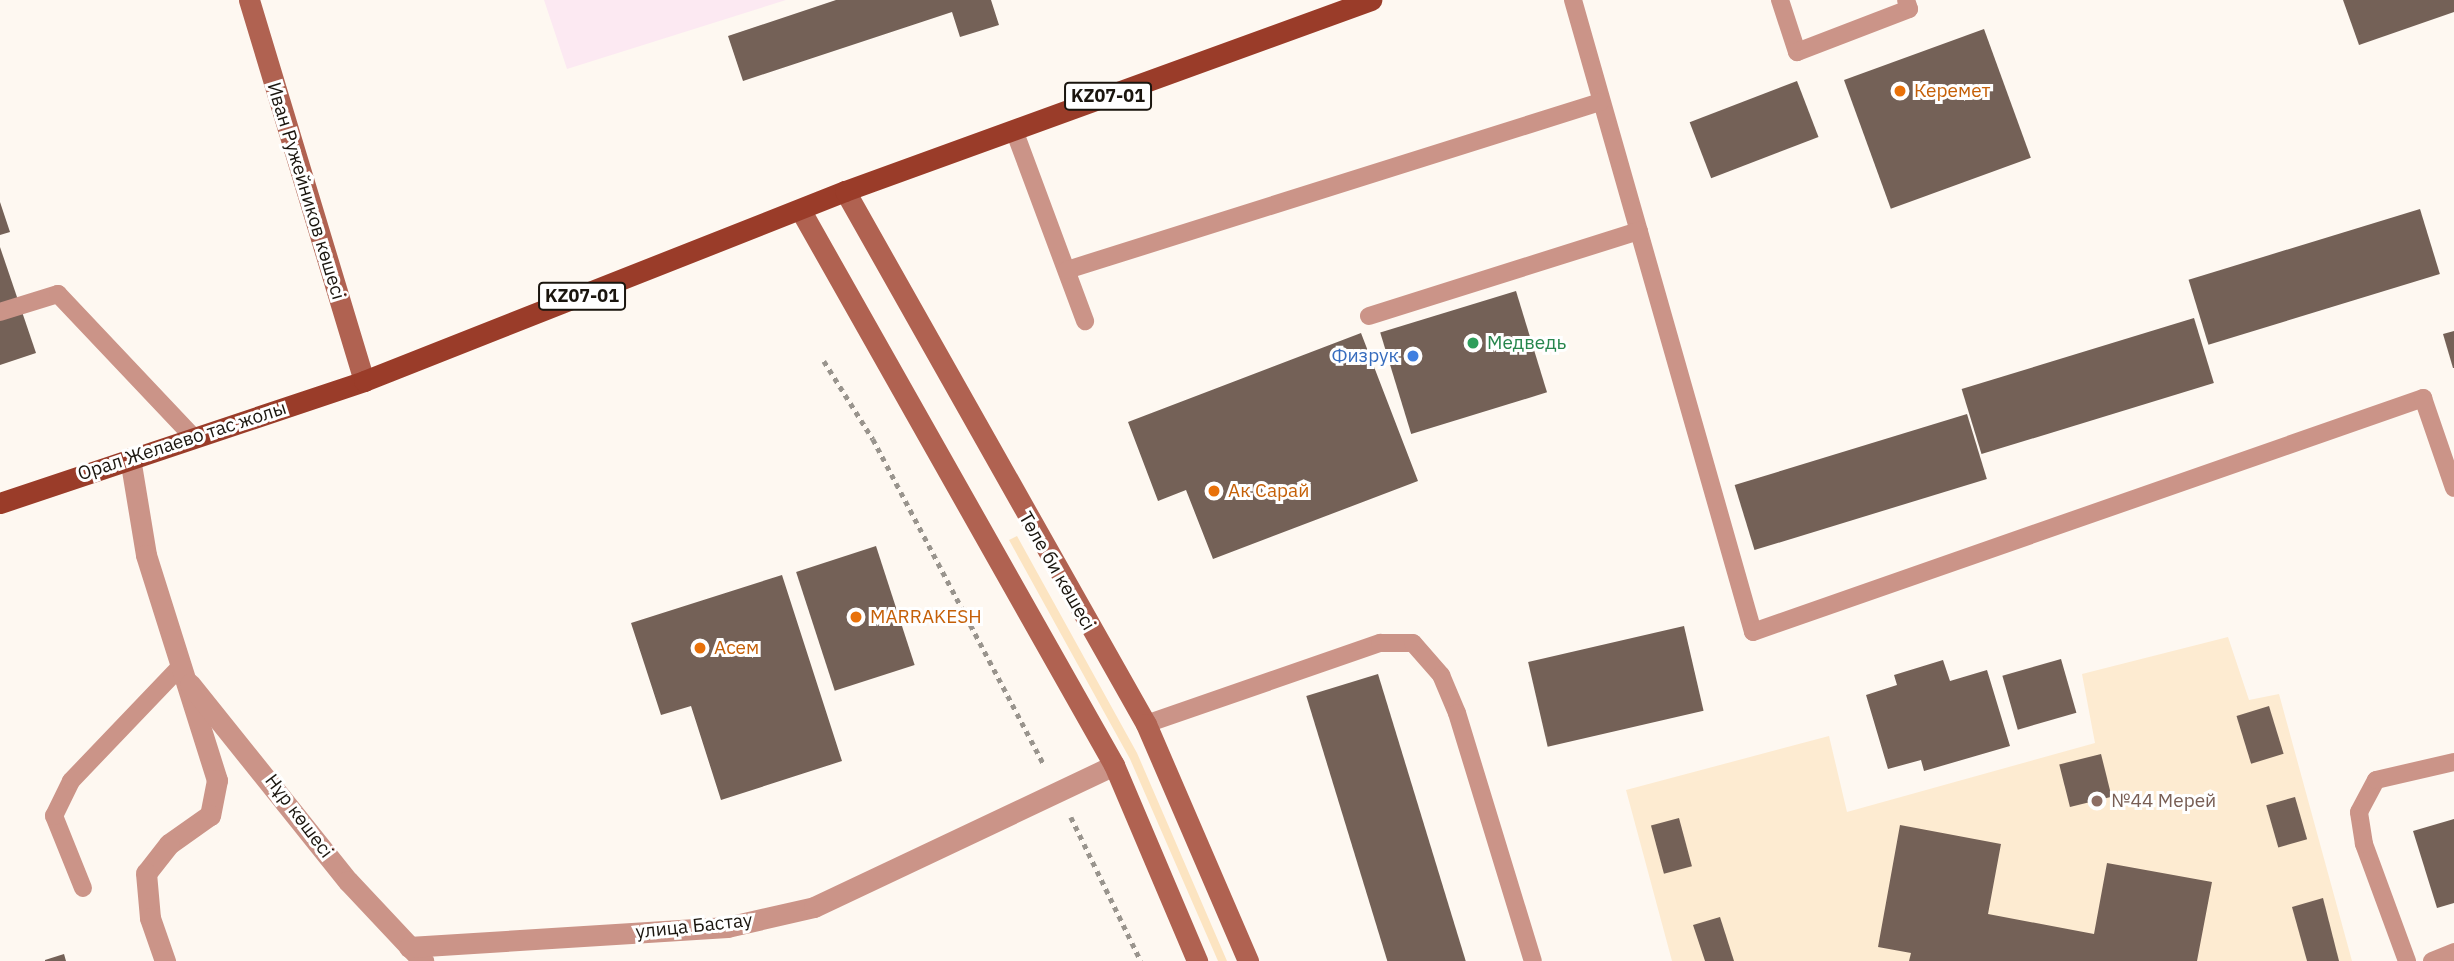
<!DOCTYPE html>
<html>
<head>
<meta charset="utf-8">
<style>
  body { margin:0 }
  #map { position:relative; width:2454px; height:961px; overflow:hidden; background:#fef8f1; font-family:"IBM Plex Sans",sans-serif }
  div>[style] { position:absolute }
  [style*='--x'] { left:calc(var(--x)*1px); top:calc(var(--y)*1px); width:calc(var(--w)*1px); rotate:calc(var(--a)*1deg) }
  .industrial>* { inset:0; background:#fce9f2 }
  .built>* { inset:0; background:#fdebd1 }
  .green>* { inset:0; background:#fce4c1 }
  .building>* { inset:0; background:#746157; transform-origin:0 0 }
  .path>* { height:4.5px; margin-top:-2.25px; transform-origin:0; background:repeating-linear-gradient(90deg,#99948d 0 5px,transparent 0 10px) }
  .lane>* { height:18px; margin:-9px; padding:0 9px; transform-origin:9px; border-radius:9px; background:#cb9488 }
  .street>* { height:21px; margin:-10.5px; padding:0 10.5px; transform-origin:10.5px; border-radius:10.5px; background:#cb9488 }
  .secondary>* { height:21px; margin:-10.5px; padding:0 10.5px; transform-origin:10.5px; border-radius:10.5px; background:#b06251 }
  .primary>* { height:21px; margin:-10.5px; padding:0 10.5px; transform-origin:10.5px; border-radius:10.5px; background:#9a3c29 }
  .dots>* { width:19px; height:19px; translate:-50% -50%; box-sizing:border-box; border:4px solid #fff; border-radius:50% }
  span { translate:-50% -50%; white-space:nowrap; text-align:center; line-height:1.15; -webkit-text-stroke:6px #fff; paint-order:stroke }
  .shield-label span { padding:2px 5px; background:#fff; border:2px solid; border-radius:5px; -webkit-text-stroke-width:0 }
  .shield-label { font-size:18px; color:#1a150e; font-weight:700 }
  .food-label { font-size:19px; color:#c56008 }
  .left { translate:0 -50%; text-align:left }
  .street-label { font-size:19px; color:#1a150e }
  .leisure-label { font-size:19px; color:#27864d }
  .shop-label { font-size:19px; color:#366cbe }
  .right { translate:-100% -50%; text-align:right }
  .education-label { font-size:19px; color:#785e54 }
</style>
</head>
<body>
<div id="map">
  <div class="industrial">
    <i style="clip-path:polygon(544px 0,786px 0,567px 69px)"></i>
  </div>
  <div class="built">
    <i style="clip-path:polygon(2228px 637px,2249px 700px,2279px 694px,2352px 961px,1672px 961px,1626px 790px,1829px 736px,1847px 812px,2095px 743px,2082px 674px)"></i>
  </div>
  <div class="green">
    <i style="clip-path:polygon(1017px 536px,1137px 753px,1227px 961px,1218px 961px,1130px 759px,1009px 540px)"></i>
  </div>
  <div class="building">
    <i style="clip-path:polygon(836px 0,991px 0,999px 25px,960px 37px,952px 12px,743px 81px,728px 36px)"></i>
    <i style="clip-path:polygon(2343px 0,2454px 0,2454px 12px,2359px 45px)"></i>
    <i style="left:1984px;top:29px;width:137px;height:149px;rotate:70deg"></i>
    <i style="left:1797px;top:81px;width:60px;height:115px;rotate:69deg"></i>
    <i style="clip-path:polygon(0 202px,10px 232px,0 235px)"></i>
    <i style="left:2420px;top:209px;width:68px;height:242px;rotate:73deg"></i>
    <i style="clip-path:polygon(0 247px,36px 353px,0 365px)"></i>
    <i style="left:1516px;top:291px;width:106px;height:142px;rotate:73deg"></i>
    <i style="left:2194px;top:318px;width:68px;height:243px;rotate:73deg"></i>
    <i style="clip-path:polygon(2454px 331px,2454px 368px,2453px 368px,2443px 334px)"></i>
    <i style="clip-path:polygon(1361px 333px,1418px 481px,1213px 559px,1186px 490px,1158px 501px,1128px 422px)"></i>
    <i style="left:1967px;top:414px;width:68px;height:243px;rotate:73deg"></i>
    <i style="left:876px;top:546px;width:125px;height:84px;rotate:72deg"></i>
    <i style="clip-path:polygon(782px 575px,842px 761px,721px 800px,691px 706px,661px 715px,631px 623px)"></i>
    <i style="left:1684px;top:626px;width:87px;height:160px;rotate:77deg"></i>
    <i style="left:2061px;top:659px;width:56px;height:61px;rotate:74deg"></i>
    <i style="clip-path:polygon(1943px 660px,1950px 681px,1987px 670px,2010px 746px,1924px 771px,1921px 760px,1888px 769px,1866px 695px,1897px 685px,1894px 675px)"></i>
    <i style="left:1378px;top:674px;width:300px;height:75px;rotate:73deg"></i>
    <i style="left:2269px;top:706px;width:50px;height:34px;rotate:73deg"></i>
    <i style="left:2101px;top:754px;width:44px;height:43px;rotate:76deg"></i>
    <i style="left:2295px;top:797px;width:44px;height:30px;rotate:74deg"></i>
    <i style="left:1679px;top:818px;width:50px;height:29px;rotate:75deg"></i>
    <i style="clip-path:polygon(2454px 819px,2454px 903px,2437px 908px,2413px 831px)"></i>
    <i style="clip-path:polygon(1900px 825px,2001px 844px,1988px 914px,2094px 934px,2107px 863px,2212px 882px,2197px 961px,1909px 961px,1911px 953px,1878px 947px)"></i>
    <i style="clip-path:polygon(2323px 898px,2339px 961px,2307px 961px,2292px 907px)"></i>
    <i style="clip-path:polygon(1720px 917px,1734px 961px,1705px 961px,1693px 925px)"></i>
    <i style="clip-path:polygon(64px 954px,66px 961px,45px 961px,45px 960px)"></i>
  </div>
  <div class="path">
    <i style="--x:824;--y:361;--w:92;--a:57.9"></i>
    <i style="--x:873;--y:439;--w:369;--a:62.3"></i>
    <i style="--x:1071;--y:817;--w:160;--a:64.1"></i>
  </div>
  <div class="lane">
    <i style="--x:1573;--y:0;--w:657;--a:74.1"></i>
    <i style="--x:1753;--y:632;--w:710;--a:-19.25"></i>
    <i style="--x:2423;--y:398;--w:95;--a:71"></i>
    <i style="--x:1780;--y:0;--w:55;--a:71.9"></i>
    <i style="--x:1797;--y:52;--w:120;--a:-21"></i>
    <i style="--x:1909;--y:9;--w:9;--a:-108"></i>
    <i style="--x:1014;--y:130;--w:204;--a:69.6"></i>
    <i style="--x:1067;--y:270;--w:559;--a:-17.49"></i>
    <i style="--x:0;--y:312;--w:61;--a:-17.2"></i>
    <i style="--x:58;--y:294;--w:197;--a:46.6"></i>
    <i style="--x:1369;--y:316;--w:283;--a:-17.5"></i>
    <i style="--x:1146;--y:724;--w:248;--a:-19.1"></i>
    <i style="--x:1380;--y:643;--w:33;--a:0"></i>
    <i style="--x:1413;--y:643;--w:43;--a:48.8"></i>
    <i style="--x:1441;--y:675;--w:41;--a:67.2"></i>
    <i style="--x:1457;--y:713;--w:259;--a:73"></i>
    <i style="--x:83;--y:888;--w:78;--a:-111.9"></i>
    <i style="--x:54;--y:816;--w:39;--a:-64"></i>
    <i style="--x:71;--y:781;--w:155;--a:-46.3"></i>
    <i style="--x:2407;--y:961;--w:125;--a:-110.2"></i>
    <i style="--x:2364;--y:844;--w:32;--a:-99"></i>
    <i style="--x:2359;--y:812;--w:36;--a:-62"></i>
    <i style="--x:2376;--y:780;--w:80;--a:-13"></i>
    <i style="--x:2432;--y:961;--w:24;--a:-22"></i>
  </div>
  <div class="street">
    <i style="--x:130;--y:458;--w:98;--a:80.6"></i>
    <i style="--x:146;--y:555;--w:236;--a:72.5"></i>
    <i style="--x:217;--y:780;--w:36;--a:101"></i>
    <i style="--x:210;--y:815;--w:50;--a:144.7"></i>
    <i style="--x:169;--y:844;--w:37;--a:128"></i>
    <i style="--x:146;--y:873;--w:45;--a:84.9"></i>
    <i style="--x:150;--y:918;--w:46;--a:70.8"></i>
    <i style="--x:190;--y:684;--w:253;--a:51.3"></i>
    <i style="--x:348;--y:881;--w:110;--a:46.8"></i>
    <i style="--x:409;--y:947;--w:319;--a:-3.6"></i>
    <i style="--x:727;--y:927;--w:89;--a:-12.9"></i>
    <i style="--x:814;--y:907;--w:332;--a:-25.3"></i>
  </div>
  <div class="secondary">
    <i style="--x:249;--y:0;--w:398;--a:73.2"></i>
    <i style="--x:845;--y:191;--w:612;--a:60.55"></i>
    <i style="--x:1146;--y:724;--w:258;--a:66.7"></i>
    <i style="--x:801;--y:211;--w:636;--a:60.53"></i>
    <i style="--x:1114;--y:765;--w:213;--a:67"></i>
  </div>
  <div class="primary">
    <i style="--x:0;--y:503;--w:384;--a:-18.5"></i>
    <i style="--x:364;--y:381;--w:517;--a:-21.55"></i>
    <i style="--x:845;--y:191;--w:560;--a:-19.96"></i>
  </div>
  <div class="dots">
    <i style="left:1900px;top:91px;background:#e8710a"></i>
    <i style="left:1473px;top:343px;background:#2e9e5b"></i>
    <i style="left:1413px;top:356px;background:#3f7fe0"></i>
    <i style="left:1214px;top:491px;background:#e8710a"></i>
    <i style="left:856px;top:617px;background:#e8710a"></i>
    <i style="left:700px;top:648px;background:#e8710a"></i>
    <i style="left:2097px;top:801px;background:#8d6e63"></i>
  </div>
  <div class="shield-label">
    <span style="left:1108px;top:96px">KZ07-01</span>
    <span style="left:582px;top:296px">KZ07-01</span>
  </div>
  <div class="food-label">
    <span class="left" style="left:1914px;top:91px">Керемет</span>
    <span class="left" style="left:1228px;top:491px">Ак Сарай</span>
    <span class="left" style="left:870px;top:617px">MARRAKESH</span>
    <span class="left" style="left:714px;top:648px">Асем</span>
  </div>
  <div class="street-label">
    <span style="left:306px;top:191px;rotate:73deg">Иван Ружейников көшесі</span>
    <span style="left:182px;top:441px;rotate:-18deg">Орал Желаево тас жолы</span>
    <span style="left:1057px;top:571px;rotate:60deg">Төле би көшесі</span>
    <span style="left:299px;top:816px;rotate:53deg">Нұр көшесі</span>
    <span style="left:694px;top:926px;rotate:-6deg">улица Бастау</span>
  </div>
  <div class="leisure-label">
    <span class="left" style="left:1487px;top:343px">Медведь</span>
  </div>
  <div class="shop-label">
    <span class="right" style="left:1399px;top:356px">Физрук</span>
  </div>
  <div class="education-label">
    <span class="left" style="left:2111px;top:801px">№44 Мерей</span>
  </div>
</div>
</body>
</html>
